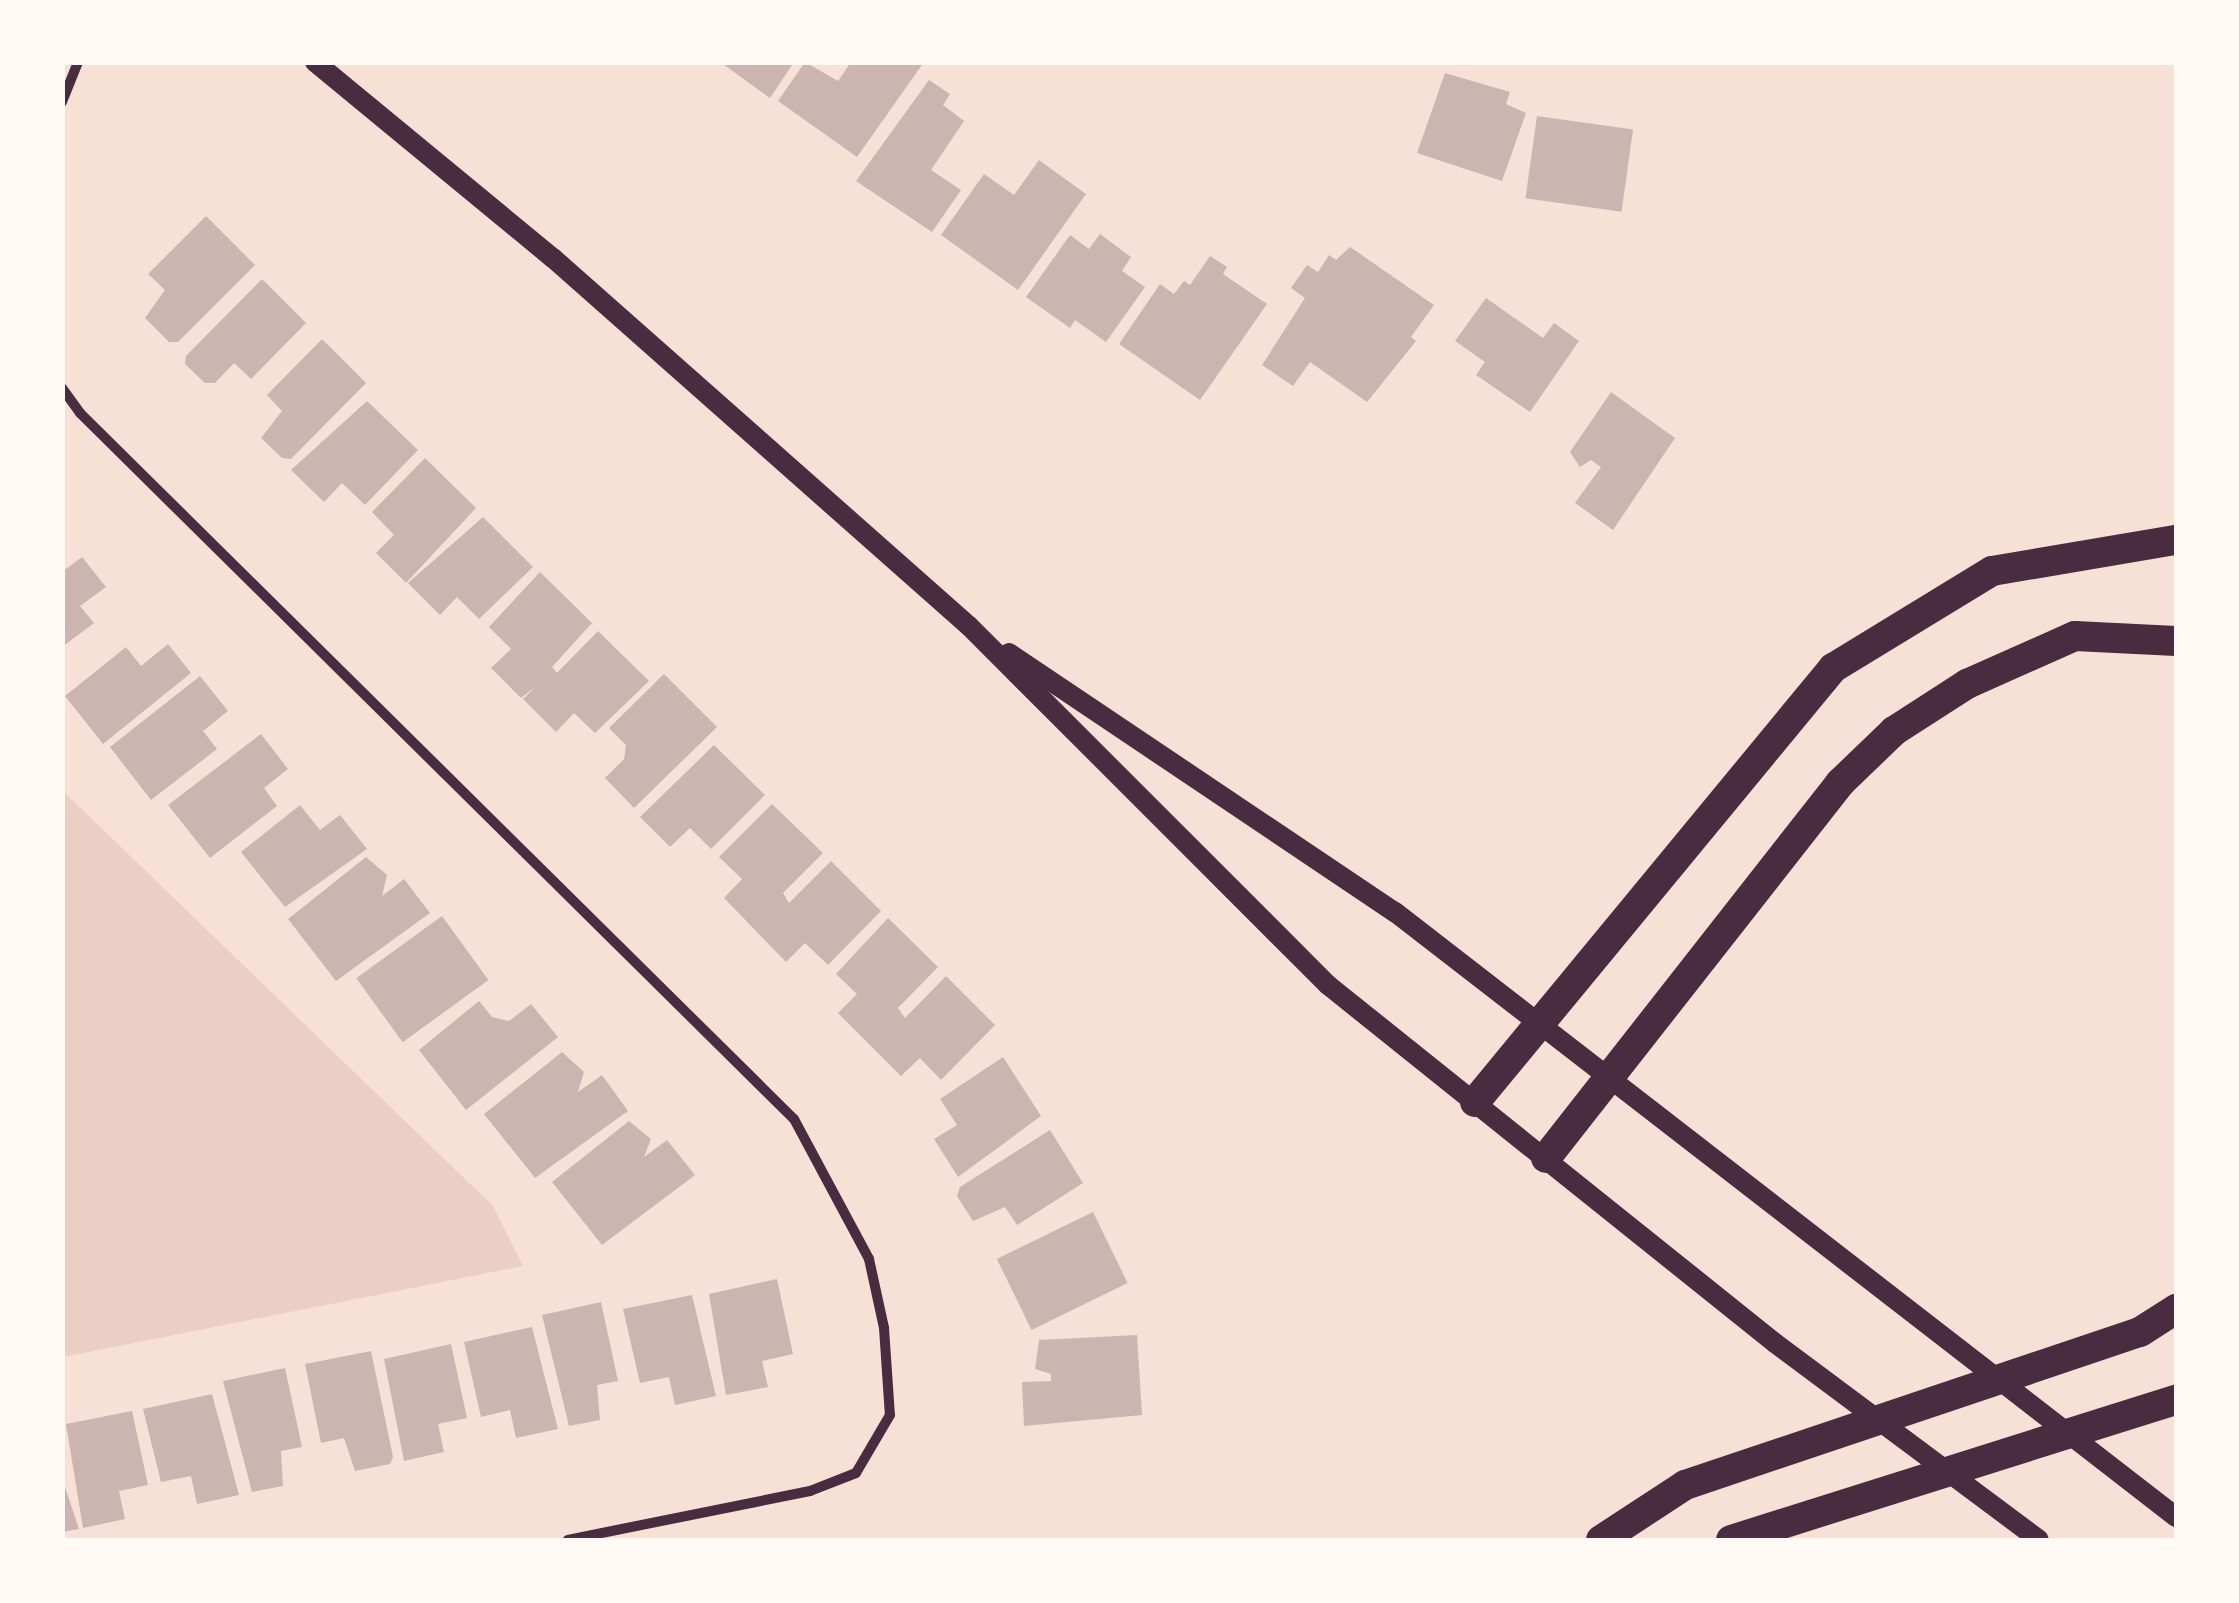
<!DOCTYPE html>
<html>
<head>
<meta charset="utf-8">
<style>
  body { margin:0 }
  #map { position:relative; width:2239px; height:1603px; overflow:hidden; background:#f7e1d7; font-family:Inter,sans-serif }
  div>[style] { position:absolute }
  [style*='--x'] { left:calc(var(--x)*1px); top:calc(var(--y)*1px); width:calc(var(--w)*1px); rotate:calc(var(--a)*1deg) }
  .green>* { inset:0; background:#ebcfc5 }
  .building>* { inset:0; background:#ccb4b1; transform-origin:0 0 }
  .minor>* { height:10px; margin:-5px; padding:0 5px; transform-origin:5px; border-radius:5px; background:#4a2c40 }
  .secondary>* { height:20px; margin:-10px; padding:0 10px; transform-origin:10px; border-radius:10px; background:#4a2c40 }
  .motorway>* { height:30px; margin:-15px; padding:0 15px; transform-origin:15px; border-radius:15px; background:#4a2c40 }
  span { translate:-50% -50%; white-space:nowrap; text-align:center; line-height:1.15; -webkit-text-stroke:9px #fffaf5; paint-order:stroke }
  .frame { position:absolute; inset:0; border:65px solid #fffaf5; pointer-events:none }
</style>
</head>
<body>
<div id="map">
  <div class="green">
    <i style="clip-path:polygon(62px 790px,493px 1206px,523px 1266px,63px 1357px)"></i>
  </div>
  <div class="building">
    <i style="clip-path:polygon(720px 62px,794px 62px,770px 98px)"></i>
    <i style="clip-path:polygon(805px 62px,838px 81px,851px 62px,924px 62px,857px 157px,778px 101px)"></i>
    <i style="clip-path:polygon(1445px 73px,1510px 92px,1506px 104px,1526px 113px,1502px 181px,1417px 153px)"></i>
    <i style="clip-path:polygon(929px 80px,950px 94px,943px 105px,964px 121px,931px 170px,961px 190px,932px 232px,856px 181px)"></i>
    <i style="left:1537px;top:116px;width:97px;height:83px;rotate:8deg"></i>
    <i style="clip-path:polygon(1039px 160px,1086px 194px,1018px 290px,941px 235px,984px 174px,1014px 195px)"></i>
    <i style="clip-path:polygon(206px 216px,255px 265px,178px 342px,169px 342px,145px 318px,165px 290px,148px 274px)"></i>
    <i style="clip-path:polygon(1100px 234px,1131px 257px,1122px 271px,1145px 287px,1106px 342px,1075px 320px,1070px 328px,1026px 297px,1070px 235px,1089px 249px)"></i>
    <i style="clip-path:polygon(1350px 247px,1434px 305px,1411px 337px,1416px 341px,1367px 402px,1310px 362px,1293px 386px,1262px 365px,1305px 298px,1291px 288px,1307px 265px,1318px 272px,1329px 255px,1336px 260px)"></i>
    <i style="clip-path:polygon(1210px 256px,1227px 267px,1223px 274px,1267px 304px,1200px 400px,1119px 344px,1160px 284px,1174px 294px,1184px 281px,1190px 285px)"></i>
    <i style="clip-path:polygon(262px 279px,306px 323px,251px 379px,234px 363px,215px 383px,205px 383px,185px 364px,186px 356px)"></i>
    <i style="clip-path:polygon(1486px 298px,1543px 338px,1554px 323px,1579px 341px,1530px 412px,1476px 375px,1485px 362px,1455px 341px)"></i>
    <i style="clip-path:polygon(322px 339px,366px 383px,291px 459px,282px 458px,261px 438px,282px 411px,267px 395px)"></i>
    <i style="clip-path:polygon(1611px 392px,1675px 438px,1613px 530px,1575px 503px,1601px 467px,1591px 460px,1580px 467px,1570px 452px)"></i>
    <i style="clip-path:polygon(367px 401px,418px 450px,365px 505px,342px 483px,324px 502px,291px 470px)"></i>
    <i style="clip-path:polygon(425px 458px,476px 508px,406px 583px,376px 553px,394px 535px,372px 512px)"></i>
    <i style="clip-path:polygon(483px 517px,533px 567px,479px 619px,457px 597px,440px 615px,408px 583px)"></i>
    <i style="clip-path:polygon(82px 557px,106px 587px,80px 606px,94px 623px,62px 647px,62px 572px)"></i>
    <i style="clip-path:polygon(540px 572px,592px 623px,552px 667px,557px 673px,598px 631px,649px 681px,595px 733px,574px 713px,556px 732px,523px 699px,535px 687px,521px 698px,491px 668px,511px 649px,489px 627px)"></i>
    <i style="clip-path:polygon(168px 644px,191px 673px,103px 744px,65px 696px,126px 647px,141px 666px)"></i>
    <i style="clip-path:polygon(664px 674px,717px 727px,634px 808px,605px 778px,624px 759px,626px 745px,609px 728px)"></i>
    <i style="clip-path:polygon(200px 676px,228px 711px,203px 731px,217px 749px,151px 800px,110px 747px)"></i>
    <i style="clip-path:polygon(261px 734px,288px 769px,264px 788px,277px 806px,210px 858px,168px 805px)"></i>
    <i style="clip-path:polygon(714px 745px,765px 795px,711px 849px,690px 828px,670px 847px,640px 817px)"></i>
    <i style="clip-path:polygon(772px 804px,823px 853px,783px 893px,789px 903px,831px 861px,881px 911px,828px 965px,805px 943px,786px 962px,724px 898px,742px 879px,719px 857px)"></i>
    <i style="clip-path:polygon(300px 805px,320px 830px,340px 815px,367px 849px,285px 907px,241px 852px)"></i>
    <i style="clip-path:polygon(366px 857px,387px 875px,382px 896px,404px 879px,430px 913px,336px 981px,288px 919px)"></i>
    <i style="left:442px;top:916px;width:79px;height:106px;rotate:54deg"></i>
    <i style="clip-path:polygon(888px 918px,938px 967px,898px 1008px,905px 1018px,946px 976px,995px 1025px,941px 1080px,920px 1058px,901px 1076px,838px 1013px,857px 994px,836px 974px)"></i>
    <i style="clip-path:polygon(479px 1001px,492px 1017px,509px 1021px,531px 1004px,558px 1037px,466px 1110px,419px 1050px)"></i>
    <i style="clip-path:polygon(562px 1052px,584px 1072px,578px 1092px,602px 1075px,628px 1111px,535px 1178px,484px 1114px)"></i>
    <i style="clip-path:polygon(1003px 1057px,1041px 1116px,958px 1177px,934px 1139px,957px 1125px,940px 1099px)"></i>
    <i style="clip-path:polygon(629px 1121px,651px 1139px,644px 1157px,667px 1140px,695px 1175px,602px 1245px,552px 1182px)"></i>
    <i style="clip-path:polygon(1050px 1130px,1083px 1183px,1017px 1225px,1005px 1207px,973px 1221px,957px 1196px,960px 1187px)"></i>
    <i style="left:1093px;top:1212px;width:79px;height:107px;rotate:64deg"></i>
    <i style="clip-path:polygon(777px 1279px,793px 1354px,762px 1361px,768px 1387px,726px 1395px,709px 1294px)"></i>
    <i style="clip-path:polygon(692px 1295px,716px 1396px,675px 1405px,669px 1377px,640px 1383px,623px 1309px)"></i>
    <i style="clip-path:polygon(601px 1302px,618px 1381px,597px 1385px,600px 1420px,569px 1426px,542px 1315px)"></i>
    <i style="clip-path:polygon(532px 1327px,558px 1429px,516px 1438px,510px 1410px,481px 1417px,464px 1342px)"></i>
    <i style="clip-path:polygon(1137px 1335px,1142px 1415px,1024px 1426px,1022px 1382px,1051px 1381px,1051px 1374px,1035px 1369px,1039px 1340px)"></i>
    <i style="clip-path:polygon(451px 1344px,467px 1418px,438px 1424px,444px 1452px,404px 1461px,384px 1359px)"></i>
    <i style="clip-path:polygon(371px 1351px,393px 1457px,390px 1464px,355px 1471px,344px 1438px,321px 1443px,305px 1364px)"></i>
    <i style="clip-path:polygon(285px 1368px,302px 1447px,281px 1451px,283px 1486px,252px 1492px,223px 1381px)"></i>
    <i style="clip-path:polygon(212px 1394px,239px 1495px,197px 1504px,191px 1476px,161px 1482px,143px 1409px)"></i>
    <i style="clip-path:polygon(132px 1411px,148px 1485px,119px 1491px,125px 1519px,83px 1528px,66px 1424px)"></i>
    <i style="clip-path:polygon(62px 1478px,79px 1529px,62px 1532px)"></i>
  </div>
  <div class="minor">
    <i style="--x:62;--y:102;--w:43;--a:-68.2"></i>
    <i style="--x:62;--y:388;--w:31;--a:54"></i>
    <i style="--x:80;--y:413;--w:1004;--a:44.68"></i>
    <i style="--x:794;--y:1119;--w:159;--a:61.8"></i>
    <i style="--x:869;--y:1259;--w:71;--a:77.7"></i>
    <i style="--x:884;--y:1328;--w:87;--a:86.1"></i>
    <i style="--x:890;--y:1415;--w:67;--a:120.4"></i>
    <i style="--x:856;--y:1473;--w:49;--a:158.6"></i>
    <i style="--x:810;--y:1491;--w:247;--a:168.6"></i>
  </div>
  <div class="secondary">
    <i style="--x:315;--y:62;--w:308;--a:39.5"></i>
    <i style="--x:553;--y:258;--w:555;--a:41.5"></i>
    <i style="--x:969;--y:626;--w:508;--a:45"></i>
    <i style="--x:1328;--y:985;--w:573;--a:38.69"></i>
    <i style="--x:1775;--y:1343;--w:329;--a:36.7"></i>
    <i style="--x:1009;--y:653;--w:465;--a:33.9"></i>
    <i style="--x:1395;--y:912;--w:988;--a:37.76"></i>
  </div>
  <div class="motorway">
    <i style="--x:1475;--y:1102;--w:563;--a:-50.48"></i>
    <i style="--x:1833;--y:668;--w:186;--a:-31.4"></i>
    <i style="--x:1992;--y:571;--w:187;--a:-9.6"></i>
    <i style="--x:1546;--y:1158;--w:477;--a:-51.9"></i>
    <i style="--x:1840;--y:783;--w:75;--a:-43.9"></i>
    <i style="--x:1894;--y:731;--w:87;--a:-32.8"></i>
    <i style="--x:1967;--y:684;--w:118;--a:-24"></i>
    <i style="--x:2075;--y:636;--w:101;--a:2.8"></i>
    <i style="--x:1601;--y:1540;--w:100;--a:-33.2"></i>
    <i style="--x:1685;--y:1485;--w:480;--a:-18.6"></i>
    <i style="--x:2140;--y:1332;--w:43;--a:-32.6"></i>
    <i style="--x:1731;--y:1540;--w:467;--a:-17.5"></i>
  </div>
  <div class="frame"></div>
</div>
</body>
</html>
